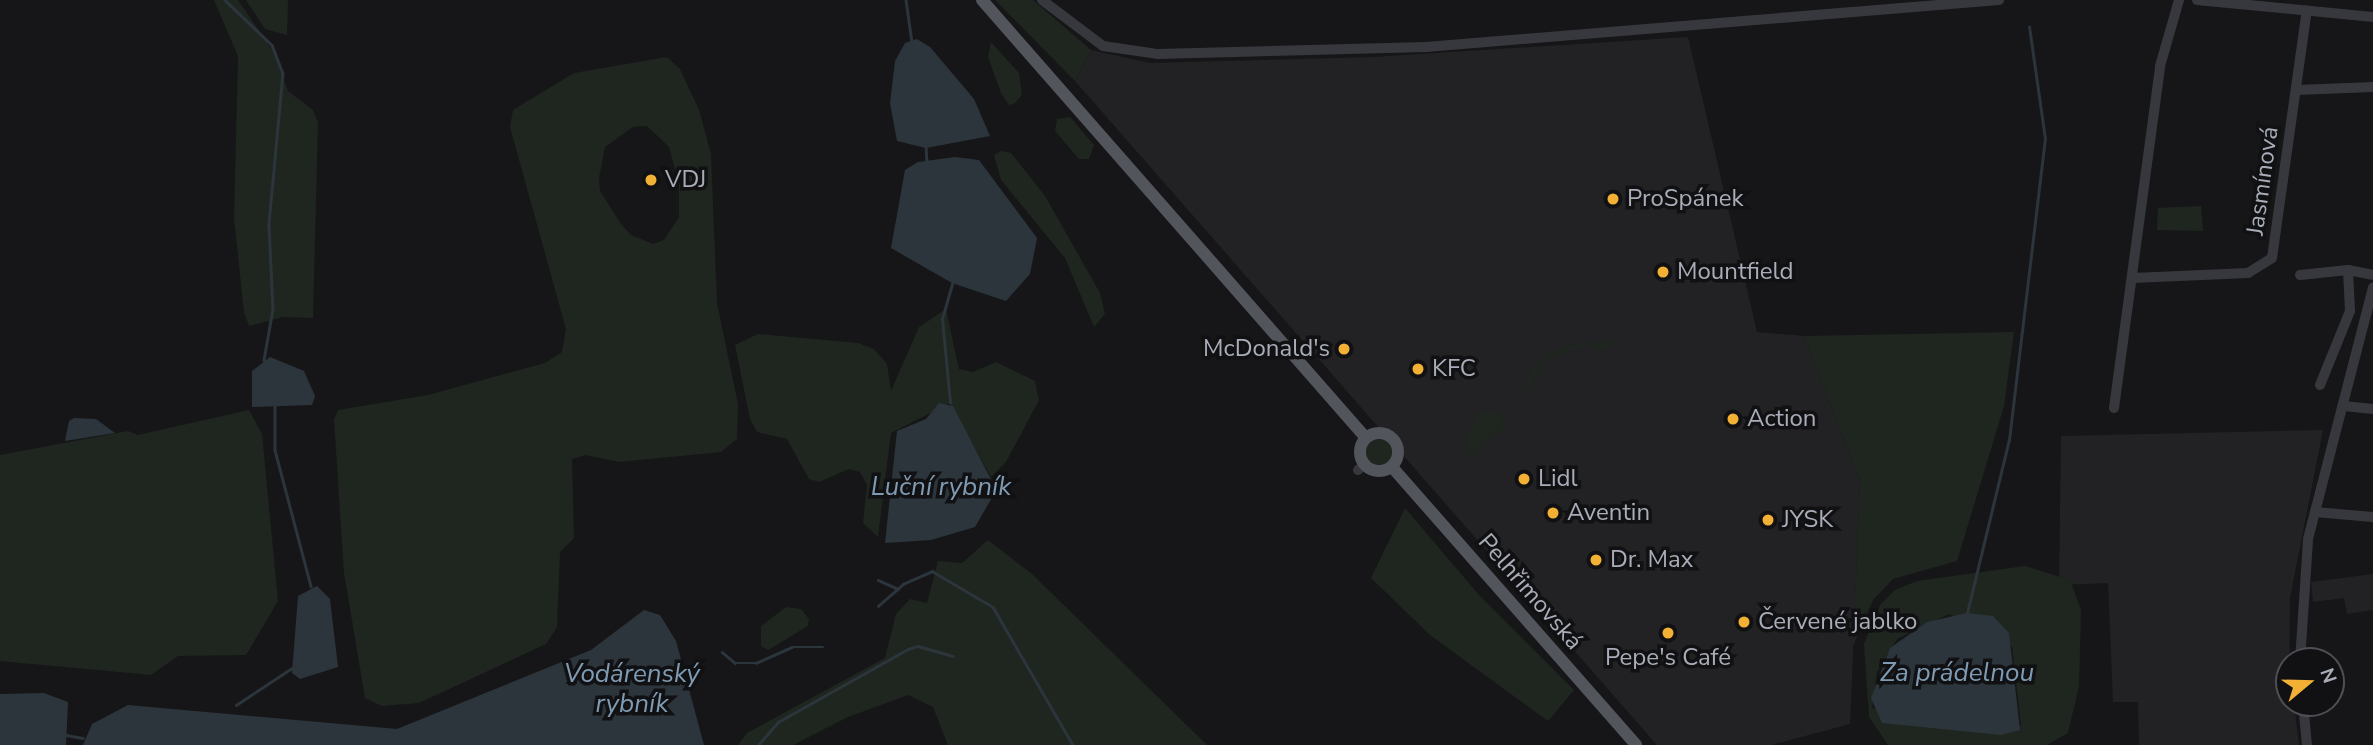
<!DOCTYPE html>
<html>
<head>
<meta charset="utf-8">
<style>
  body { margin:0 }
  #map { position:relative; width:2373px; height:745px; overflow:hidden; background:#161618; font-family:"Nunito Sans",sans-serif }
  div>[style] { position:absolute }
  [style*='--x'] { left:calc(var(--x)*1px); top:calc(var(--y)*1px); width:calc(var(--w)*1px); rotate:calc(var(--a)*1deg) }
  .built>* { inset:0; background:#222225 }
  .green>* { inset:0; background:#1e261f }
  .round { border-radius:50% }
  .water>* { inset:0; background:#2c353c }
  .stream>* { height:2.5px; margin:-1.25px; padding:0 1.25px; transform-origin:1.25px; border-radius:1.25px; background:#2c353c }
  .minor>* { height:10px; margin:-5px; padding:0 5px; transform-origin:5px; border-radius:5px; background:#37383d }
  .major>* { height:12px; margin:-6px; padding:0 6px; transform-origin:6px; border-radius:6px; background:#53555c }
  .major>.ring { margin:-6px; padding:0; box-sizing:content-box; background:none; border:12px solid #53555c; border-radius:50% }
  .dots>* { width:19px; height:19px; translate:-50% -50%; box-sizing:border-box; border:4px solid #111113; border-radius:50% }
  span { translate:-50% -50%; white-space:nowrap; text-align:center; line-height:1.15; -webkit-text-stroke:7px #111113; paint-order:stroke }
  .poi-label { font-size:24px; color:#a8adb8 }
  .left { translate:0 -50%; text-align:left }
  .right { translate:-100% -50%; text-align:right }
  .street-label { font-size:24px; color:#a8adb8 }
  .water-label { font-size:26px; color:#7f9bb3; font-style:italic }
  .north { position:absolute; left:2275px; top:647px; width:70px; height:70px; box-sizing:border-box; background:#111113; border:2px solid #4d4f55; border-radius:50%; rotate:71deg; font-size:19px; font-weight:700; line-height:28px; text-align:center; color:#a8adb8 }
  .north::after { content:''; display:block; margin:auto; width:24px; height:32px; background:#f2b134; clip-path:polygon(50% 0,100% 100%,50% 72%,0 100%) }
</style>
</head>
<body>
<div id="map">
  <div class="built">
    <i style="clip-path:polygon(1688px 37px,1757px 332px,1804px 336px,1860px 481px,1850px 724px,1771px 745px,1657px 745px,1075px 81px,1091px 50px,1150px 63px,1373px 57px)"></i>
    <i style="clip-path:polygon(2323px 430px,2290px 598px,2289px 703px,2294px 703px,2299px 745px,2139px 745px,2138px 702px,2113px 702px,2108px 583px,2059px 585px,2061px 436px)"></i>
    <i style="clip-path:polygon(2373px 574px,2373px 610px,2347px 614px,2344px 598px,2313px 602px,2311px 582px)"></i>
  </div>
  <div class="green">
    <i style="clip-path:polygon(214px 0,238px 0,274px 53px,288px 91px,313px 110px,318px 122px,313px 318px,283px 317px,249px 326px,244px 312px,234px 219px,238px 56px)"></i>
    <i style="clip-path:polygon(246px 0,288px 0,287px 35px,265px 29px)"></i>
    <i style="clip-path:polygon(995px 0,1033px 0,1091px 50px,1075px 81px)"></i>
    <i style="clip-path:polygon(991px 42px,1019px 73px,1022px 95px,1015px 103px,1009px 105px,1001px 93px,988px 57px)"></i>
    <i style="clip-path:polygon(evenodd,667px 57px,680px 69px,699px 110px,711px 154px,717px 303px,738px 404px,737px 439px,721px 452px,619px 462px,586px 455px,572px 459px,574px 538px,560px 552px,557px 627px,546px 644px,419px 703px,382px 706px,365px 698px,344px 573px,334px 419px,338px 410px,428px 395px,545px 363px,562px 352px,566px 329px,510px 127px,513px 110px,574px 73px,667px 57px,647px 126px,669px 147px,679px 183px,679px 217px,664px 240px,653px 244px,631px 235px,621px 224px,600px 191px,599px 178px,605px 147px,633px 127px,647px 126px)"></i>
    <i style="clip-path:polygon(1070px 117px,1094px 145px,1089px 159px,1079px 159px,1055px 131px,1057px 119px)"></i>
    <i style="clip-path:polygon(1001px 151px,1011px 153px,1045px 196px,1100px 293px,1105px 314px,1094px 327px,1065px 258px,1001px 180px,994px 155px)"></i>
    <i style="clip-path:polygon(2201px 206px,2203px 231px,2157px 230px,2158px 208px)"></i>
    <i style="clip-path:polygon(946px 309px,959px 369px,973px 372px,996px 362px,1035px 381px,1039px 400px,1006px 462px,991px 477px,950px 403px,891px 433px,878px 537px,863px 523px,867px 485px,860px 472px,849px 469px,819px 482px,809px 479px,787px 439px,757px 432px,750px 419px,735px 345px,758px 334px,858px 343px,874px 349px,887px 364px,891px 391px,919px 327px)"></i>
    <i style="clip-path:polygon(2014px 332px,2004px 406px,1957px 561px,1893px 579px,1873px 600px,1853px 646px,1860px 481px,1804px 336px)"></i>
    <i style="clip-path:polygon(1623px 340px,1595px 352px,1591px 344px,1549px 357px,1525px 393px,1535px 399px,1524px 393px,1530px 370px,1545px 355px,1576px 344px)"></i>
    <i style="clip-path:polygon(249px 410px,262px 434px,278px 601px,246px 655px,178px 656px,151px 675px,0 661px,0 455px,128px 431px,138px 435px)"></i>
    <i style="clip-path:polygon(1478px 413px,1499px 412px,1505px 426px,1467px 459px,1464px 447px)"></i>
    <i class="round" style="left:1366px;top:439px;width:26px;height:26px"></i>
    <i style="clip-path:polygon(1405px 508px,1479px 595px,1574px 690px,1548px 721px,1430px 635px,1371px 578px)"></i>
    <i style="clip-path:polygon(988px 540px,1032px 574px,1207px 745px,948px 745px,933px 707px,908px 695px,848px 717px,793px 745px,738px 745px,747px 733px,885px 658px,896px 614px,910px 599px,927px 603px,938px 561px,962px 563px)"></i>
    <i style="clip-path:polygon(evenodd,2025px 566px,2070px 580px,2081px 610px,2079px 686px,2068px 733px,2047px 745px,1888px 745px,1869px 717px,1864px 644px,1880px 605px,1895px 590px,1917px 581px,2025px 566px,1949px 614px,2012px 647px,2021px 726px,1872px 708px,1877px 672px,1897px 639px,1949px 614px)"></i>
    <i style="clip-path:polygon(786px 607px,801px 609px,809px 619px,808px 626px,768px 650px,761px 646px,761px 626px)"></i>
  </div>
  <div class="water">
    <i style="clip-path:polygon(917px 39px,930px 47px,974px 99px,990px 136px,926px 148px,897px 141px,890px 103px,895px 61px,905px 43px)"></i>
    <i style="clip-path:polygon(955px 157px,979px 160px,1037px 238px,1030px 274px,1006px 301px,952px 283px,891px 248px,905px 170px,918px 162px)"></i>
    <i style="clip-path:polygon(270px 357px,304px 371px,315px 396px,312px 405px,252px 407px,252px 371px)"></i>
    <i style="clip-path:polygon(939px 403px,953px 406px,995px 487px,993px 496px,975px 527px,931px 540px,885px 543px,897px 431px,926px 419px)"></i>
    <i style="clip-path:polygon(74px 418px,96px 419px,115px 433px,65px 441px,69px 421px)"></i>
    <i style="clip-path:polygon(317px 586px,330px 599px,338px 667px,300px 679px,292px 673px,298px 596px)"></i>
    <i style="clip-path:polygon(644px 610px,660px 615px,676px 641px,704px 745px,83px 745px,92px 724px,128px 705px,397px 729px,591px 650px)"></i>
    <i style="clip-path:polygon(1967px 613px,1993px 616px,2009px 633px,2020px 730px,2001px 735px,1882px 723px,1871px 698px,1890px 648px,1927px 622px)"></i>
    <i style="clip-path:polygon(44px 693px,68px 702px,66px 745px,0 745px,0 694px)"></i>
  </div>
  <div class="stream">
    <i style="--x:225;--y:0;--w:65;--a:43.8"></i>
    <i style="--x:272;--y:45;--w:30;--a:69"></i>
    <i style="--x:283;--y:73;--w:153;--a:95.3"></i>
    <i style="--x:269;--y:225;--w:84;--a:87.3"></i>
    <i style="--x:273;--y:309;--w:52;--a:100"></i>
    <i style="--x:906;--y:0;--w:42;--a:81.9"></i>
    <i style="--x:926;--y:145;--w:18;--a:87"></i>
    <i style="--x:950;--y:403;--w:84;--a:-95.4"></i>
    <i style="--x:942;--y:319;--w:37;--a:-74"></i>
    <i style="--x:275;--y:405;--w:45;--a:90"></i>
    <i style="--x:275;--y:450;--w:141;--a:75.2"></i>
    <i style="--x:878;--y:580;--w:22;--a:24"></i>
    <i style="--x:878;--y:606;--w:33;--a:-41"></i>
    <i style="--x:903;--y:584;--w:32;--a:-24"></i>
    <i style="--x:932;--y:571;--w:71;--a:30.5"></i>
    <i style="--x:993;--y:607;--w:160;--a:59.9"></i>
    <i style="--x:1967;--y:613;--w:178;--a:-76.4"></i>
    <i style="--x:2009;--y:440;--w:303;--a:-83.2"></i>
    <i style="--x:2045;--y:139;--w:113;--a:-98.1"></i>
    <i style="--x:722;--y:652;--w:17;--a:40"></i>
    <i style="--x:735;--y:663;--w:21;--a:0"></i>
    <i style="--x:756;--y:663;--w:39;--a:-24"></i>
    <i style="--x:792;--y:647;--w:31;--a:0"></i>
    <i style="--x:236;--y:705;--w:67;--a:-33.5"></i>
    <i style="--x:66;--y:735;--w:17;--a:10"></i>
    <i style="--x:758;--y:745;--w:30;--a:-49"></i>
    <i style="--x:778;--y:722;--w:149;--a:-29.3"></i>
    <i style="--x:908;--y:649;--w:10;--a:-17"></i>
    <i style="--x:918;--y:646;--w:36;--a:16"></i>
  </div>
  <div class="minor">
    <i style="--x:1042;--y:0;--w:76;--a:37"></i>
    <i style="--x:1103;--y:46;--w:56;--a:8.3"></i>
    <i style="--x:1158;--y:54;--w:268;--a:-1.5"></i>
    <i style="--x:1426;--y:47;--w:575;--a:-4.69"></i>
    <i style="--x:2197;--y:0;--w:177;--a:5.5"></i>
    <i style="--x:2297;--y:90;--w:76;--a:-2.3"></i>
    <i style="--x:2300;--y:275;--w:48;--a:-5.9"></i>
    <i style="--x:2348;--y:270;--w:25;--a:11"></i>
    <i style="--x:2133;--y:278;--w:115;--a:-2.5"></i>
    <i style="--x:2248;--y:273;--w:28;--a:-32"></i>
    <i style="--x:2272;--y:258;--w:250;--a:-82"></i>
    <i style="--x:2320;--y:385;--w:80;--a:-67.9"></i>
    <i style="--x:2350;--y:311;--w:41;--a:-92.8"></i>
    <i style="--x:2344;--y:406;--w:29;--a:6"></i>
    <i style="--x:2114;--y:408;--w:345;--a:-82.3"></i>
    <i style="--x:2160;--y:66;--w:69;--a:-73.9"></i>
    <i style="--x:1358;--y:470;--w:8;--a:-40"></i>
    <i style="--x:2315;--y:512;--w:58;--a:4.9"></i>
    <i style="--x:2300;--y:661;--w:122;--a:-86.2"></i>
    <i style="--x:2308;--y:539;--w:260;--a:-75.5"></i>
    <i style="--x:2303;--y:703;--w:42;--a:84.6"></i>
  </div>
  <div class="major">
    <i style="--x:982;--y:0;--w:582;--a:48.76"></i>
    <i class="ring" style="left:1360px;top:433px;width:26px;height:26px"></i>
    <i style="--x:1392;--y:467;--w:370;--a:48.7"></i>
  </div>
  <div class="dots">
    <i style="left:651px;top:180px;background:#f2b134"></i>
    <i style="left:1613px;top:199px;background:#f2b134"></i>
    <i style="left:1663px;top:272px;background:#f2b134"></i>
    <i style="left:1344px;top:349px;background:#f2b134"></i>
    <i style="left:1418px;top:369px;background:#f2b134"></i>
    <i style="left:1733px;top:419px;background:#f2b134"></i>
    <i style="left:1524px;top:479px;background:#f2b134"></i>
    <i style="left:1553px;top:513px;background:#f2b134"></i>
    <i style="left:1768px;top:520px;background:#f2b134"></i>
    <i style="left:1596px;top:560px;background:#f2b134"></i>
    <i style="left:1744px;top:622px;background:#f2b134"></i>
    <i style="left:1668px;top:633px;background:#f2b134"></i>
  </div>
  <div class="poi-label">
    <span class="left" style="left:665px;top:180px">VDJ</span>
    <span class="left" style="left:1627px;top:199px">ProSpánek</span>
    <span class="left" style="left:1677px;top:272px">Mountfield</span>
    <span class="right" style="left:1330px;top:349px">McDonald's</span>
    <span class="left" style="left:1432px;top:369px">KFC</span>
    <span class="left" style="left:1747px;top:419px">Action</span>
    <span class="left" style="left:1538px;top:479px">Lidl</span>
    <span class="left" style="left:1567px;top:513px">Aventin</span>
    <span class="left" style="left:1782px;top:520px">JYSK</span>
    <span class="left" style="left:1610px;top:560px">Dr. Max</span>
    <span class="left" style="left:1758px;top:622px">Červené jablko</span>
    <span style="left:1668px;top:658px">Pepe's Café</span>
  </div>
  <div class="street-label">
    <span style="left:2263px;top:181px;rotate:-82deg">Jasmínová</span>
    <span style="left:1530px;top:592px;rotate:49deg">Pelhřimovská</span>
  </div>
  <div class="water-label">
    <span style="left:941px;top:487px">Luční rybník</span>
    <span style="left:1957px;top:673px">Za prádelnou</span>
    <span style="left:632px;top:689px">Vodárenský<br>rybník</span>
  </div>
  <div class="north">N</div>
</div>
</body>
</html>
